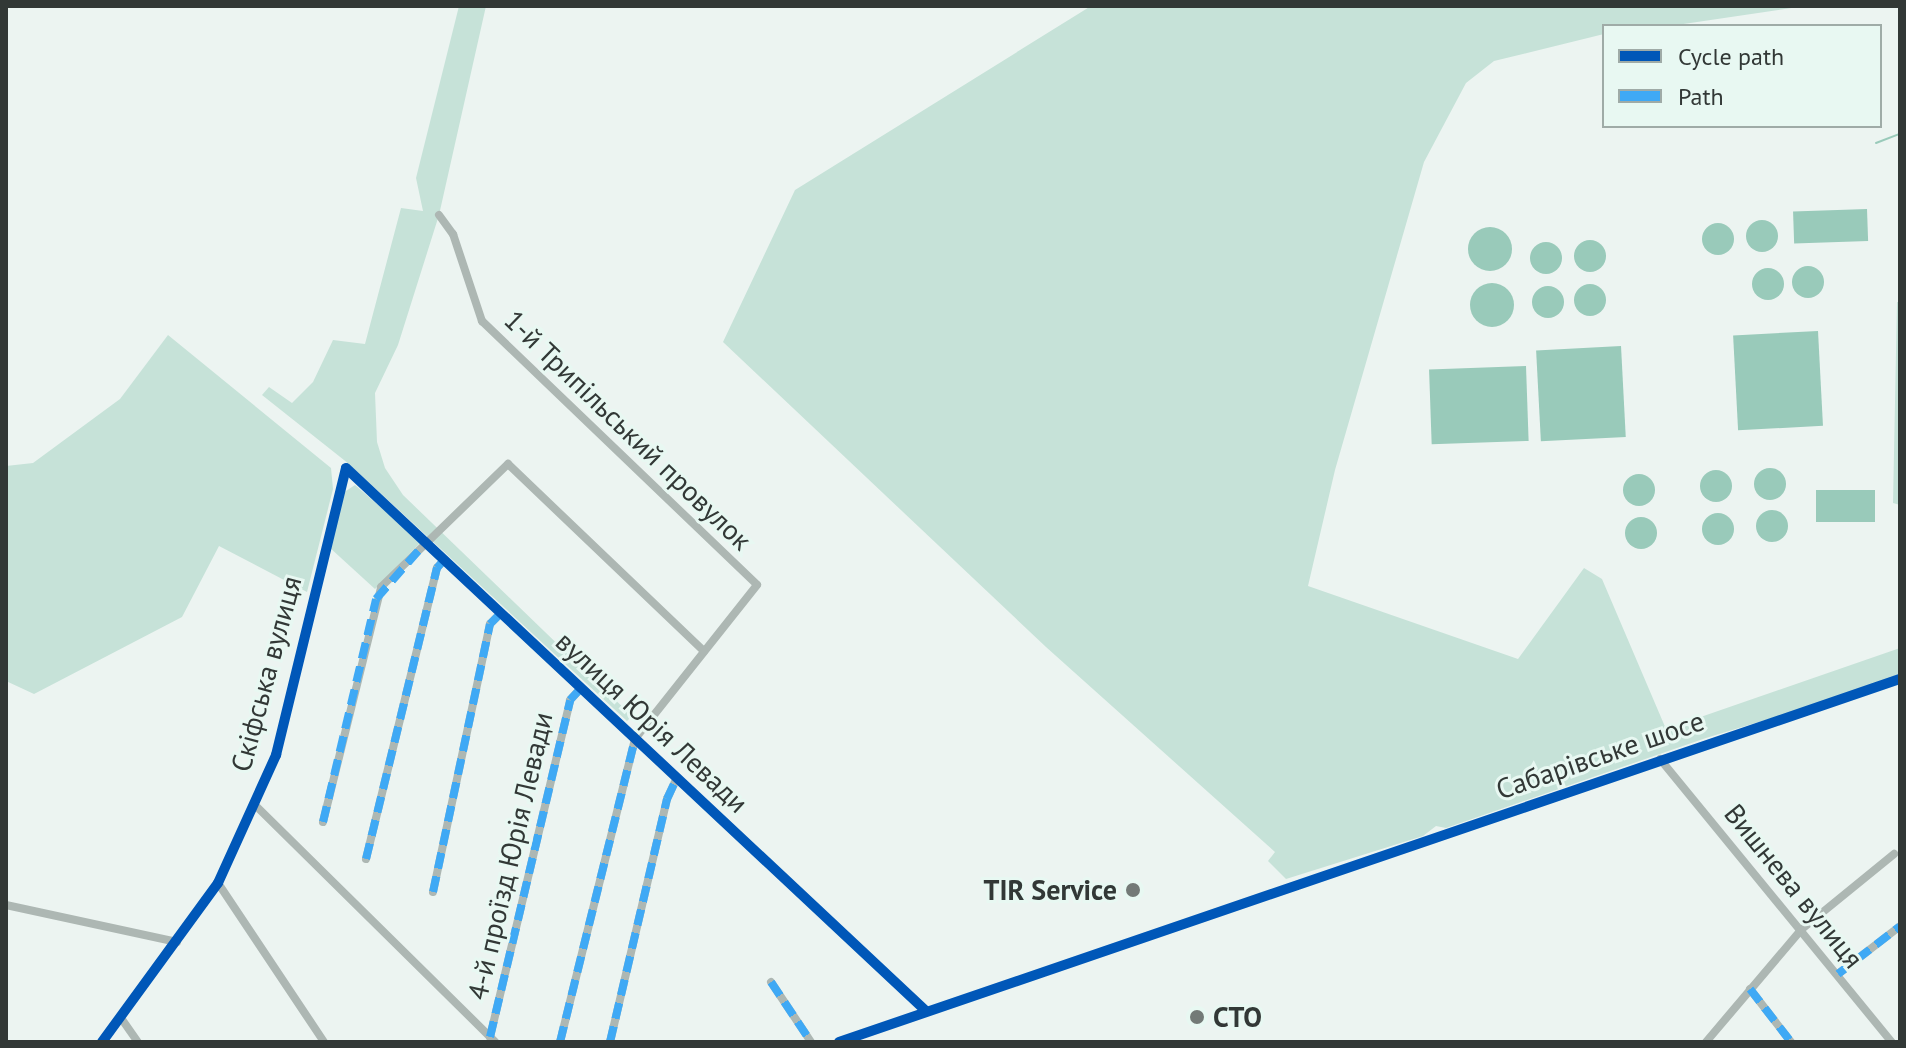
<!DOCTYPE html>
<html>
<head>
<meta charset="utf-8">
<style>
  body { margin:0 }
  #map { position:relative; width:1906px; height:1048px; overflow:hidden; background:#ecf4f1; font-family:"PT Sans",sans-serif }
  div>[style] { position:absolute }
  [style*='--x'] { left:calc(var(--x)*1px); top:calc(var(--y)*1px); width:calc(var(--w)*1px); rotate:calc(var(--a)*1deg) }
  .green>* { inset:0; background:#c6e2d8 }
  .water>* { inset:0; background:#99caba; transform-origin:0 0 }
  .round { border-radius:50% }
  .stream>* { height:2px; margin:-1px; padding:0 1px; transform-origin:1px; border-radius:1px; background:#99caba }
  .minor>* { height:8px; margin:-4px; padding:0 4px; transform-origin:4px; border-radius:4px; background:#adb7b3 }
  .quiet>* { height:8px; margin-top:-4px; transform-origin:0; background:repeating-linear-gradient(90deg,#3fa9f5 0 16px,transparent 0 24px) }
  .cycleway>* { height:10px; margin:-5px; padding:0 5px; transform-origin:5px; border-radius:5px; background:#0057b8 }
  .dots>* { width:22px; height:22px; translate:-50% -50%; box-sizing:border-box; border:4px solid #e8f8f2; border-radius:50% }
  span { translate:-50% -50%; white-space:nowrap; text-align:center; line-height:1.15; -webkit-text-stroke:6px #e8f8f2; paint-order:stroke }
  .street-label { font-size:28px; color:#323836 }
  .poi-label { font-size:28px; color:#323836; font-weight:700 }
  .right { translate:-100% -50%; text-align:right }
  .left { translate:0 -50%; text-align:left }
  .frame { position:absolute; inset:0; border:8px solid #323836; pointer-events:none }
  .legend { position:absolute; left:1602px; top:24px; width:280px; height:104px; box-sizing:border-box; background:#e8f8f2; border:2px solid #9faba7; margin:0; padding:10px 14px; list-style:none; font-size:24px; color:#323836 }
  .legend li { display:flex; align-items:center; gap:16px; height:40px }
  .legend b { width:40px; border:2px solid #9faba7 }
</style>
</head>
<body>
<div id="map">
  <div class="green">
    <i style="clip-path:polygon(459px 6px,486px 6px,439px 215px,398px 345px,375px 393px,377px 442px,385px 468px,403px 495px,632px 716px,627px 721px,349px 464px,262px 395px,269px 387px,292px 403px,313px 382px,333px 340px,365px 344px,401px 208px,423px 211px,416px 178px)"></i>
    <i style="clip-path:polygon(1091px 6px,1805px 6px,1670px 26px,1604px 26px,1604px 34px,1494px 61px,1466px 83px,1424px 162px,1335px 470px,1308px 586px,1518px 659px,1584px 568px,1602px 579px,1666px 729px,1900px 648px,1900px 679px,1706px 738px,1446px 828px,1436px 826px,1423px 836px,1286px 879px,1268px 861px,1275px 852px,1046px 647px,723px 342px,795px 190px)"></i>
    <i style="clip-path:polygon(1897px 302px,1900px 302px,1900px 505px,1893px 503px)"></i>
    <i style="clip-path:polygon(168px 335px,331px 468px,333px 489px,307px 592px,219px 546px,182px 617px,34px 694px,6px 681px,6px 466px,33px 463px,120px 399px)"></i>
    <i style="clip-path:polygon(355px 485px,421px 542px,375px 589px,329px 547px,343px 493px)"></i>
  </div>
  <div class="water">
    <i style="left:1867px;top:209px;width:32px;height:74px;rotate:88deg"></i>
    <i class="round" style="left:1746px;top:220px;width:32px;height:32px"></i>
    <i class="round" style="left:1702px;top:223px;width:32px;height:32px"></i>
    <i class="round" style="left:1468px;top:227px;width:44px;height:44px"></i>
    <i class="round" style="left:1574px;top:240px;width:32px;height:32px"></i>
    <i class="round" style="left:1530px;top:242px;width:32px;height:32px"></i>
    <i class="round" style="left:1792px;top:266px;width:32px;height:32px"></i>
    <i class="round" style="left:1752px;top:268px;width:32px;height:32px"></i>
    <i class="round" style="left:1470px;top:283px;width:44px;height:44px"></i>
    <i class="round" style="left:1574px;top:284px;width:32px;height:32px"></i>
    <i class="round" style="left:1532px;top:286px;width:32px;height:32px"></i>
    <i style="left:1818px;top:331px;width:95px;height:85px;rotate:87deg"></i>
    <i style="left:1621px;top:346px;width:91px;height:85px;rotate:87deg"></i>
    <i style="left:1526px;top:366px;width:75px;height:97px;rotate:88deg"></i>
    <i class="round" style="left:1754px;top:468px;width:32px;height:32px"></i>
    <i class="round" style="left:1700px;top:470px;width:32px;height:32px"></i>
    <i class="round" style="left:1623px;top:474px;width:32px;height:32px"></i>
    <i style="left:1875px;top:490px;width:32px;height:59px;rotate:90deg"></i>
    <i class="round" style="left:1756px;top:510px;width:32px;height:32px"></i>
    <i class="round" style="left:1702px;top:513px;width:32px;height:32px"></i>
    <i class="round" style="left:1625px;top:517px;width:32px;height:32px"></i>
  </div>
  <div class="stream">
    <i style="--x:1876;--y:143;--w:26;--a:-21"></i>
  </div>
  <div class="minor">
    <i style="--x:439;--y:215;--w:24;--a:54"></i>
    <i style="--x:453;--y:234;--w:92;--a:71.6"></i>
    <i style="--x:482;--y:321;--w:381;--a:43.8"></i>
    <i style="--x:757;--y:585;--w:196;--a:128.4"></i>
    <i style="--x:635;--y:739;--w:312;--a:103.9"></i>
    <i style="--x:1660;--y:759;--w:366;--a:50.7"></i>
    <i style="--x:254;--y:804;--w:339;--a:44.6"></i>
    <i style="--x:323;--y:822;--w:242;--a:-76.1"></i>
    <i style="--x:381;--y:587;--w:177;--a:-44.1"></i>
    <i style="--x:508;--y:464;--w:271;--a:43.7"></i>
    <i style="--x:366;--y:859;--w:300;--a:-76.3"></i>
    <i style="--x:437;--y:568;--w:11;--a:-49"></i>
    <i style="--x:218;--y:883;--w:191;--a:56.3"></i>
    <i style="--x:433;--y:892;--w:274;--a:-78"></i>
    <i style="--x:490;--y:624;--w:16;--a:-45"></i>
    <i style="--x:6;--y:905;--w:175;--a:12.2"></i>
    <i style="--x:1838;--y:974;--w:78;--a:-37.7"></i>
    <i style="--x:771;--y:982;--w:72;--a:56.3"></i>
    <i style="--x:1750;--y:989;--w:67;--a:52.3"></i>
    <i style="--x:121;--y:1018;--w:29;--a:55"></i>
    <i style="--x:490;--y:1037;--w:346;--a:-76.6"></i>
    <i style="--x:570;--y:700;--w:16;--a:-47"></i>
    <i style="--x:102;--y:1042;--w:197;--a:-53.9"></i>
    <i style="--x:218;--y:883;--w:141;--a:-65.6"></i>
    <i style="--x:276;--y:755;--w:295;--a:-76.3"></i>
    <i style="--x:346;--y:468;--w:795;--a:43.11"></i>
    <i style="--x:610;--y:1042;--w:250;--a:-76.8"></i>
    <i style="--x:667;--y:799;--w:23;--a:-65"></i>
    <i style="--x:839;--y:1042;--w:1121;--a:-18.89"></i>
    <i style="--x:1706;--y:1042;--w:148;--a:-49.7"></i>
    <i style="--x:1802;--y:929;--w:119;--a:-39.2"></i>
  </div>
  <div class="quiet">
    <i style="--x:323;--y:822;--w:229;--a:-76.6"></i>
    <i style="--x:376;--y:599;--w:76;--a:-48.7"></i>
    <i style="--x:366;--y:859;--w:300;--a:-76.3"></i>
    <i style="--x:437;--y:568;--w:11;--a:-49"></i>
    <i style="--x:433;--y:892;--w:274;--a:-78"></i>
    <i style="--x:490;--y:624;--w:16;--a:-45"></i>
    <i style="--x:1838;--y:974;--w:78;--a:-37.7"></i>
    <i style="--x:771;--y:982;--w:72;--a:56.3"></i>
    <i style="--x:1750;--y:989;--w:67;--a:52.3"></i>
    <i style="--x:490;--y:1037;--w:346;--a:-76.6"></i>
    <i style="--x:570;--y:700;--w:16;--a:-47"></i>
    <i style="--x:560;--y:1042;--w:312;--a:-76.1"></i>
    <i style="--x:610;--y:1042;--w:250;--a:-76.8"></i>
    <i style="--x:667;--y:799;--w:23;--a:-65"></i>
  </div>
  <div class="cycleway">
    <i style="--x:102;--y:1042;--w:197;--a:-53.9"></i>
    <i style="--x:218;--y:883;--w:141;--a:-65.6"></i>
    <i style="--x:276;--y:755;--w:295;--a:-76.3"></i>
    <i style="--x:346;--y:468;--w:795;--a:43.11"></i>
    <i style="--x:839;--y:1042;--w:1121;--a:-18.89"></i>
  </div>
  <div class="dots">
    <i style="left:1133px;top:890px;background:#737a77"></i>
    <i style="left:1197px;top:1017px;background:#737a77"></i>
  </div>
  <div class="street-label">
    <span style="left:628px;top:430px;rotate:44deg">1-й Трипільський провулок</span>
    <span style="left:266px;top:674px;rotate:-75deg">Скіфська вулиця</span>
    <span style="left:652px;top:722px;rotate:43deg">вулиця Юрія Левади</span>
    <span style="left:1600px;top:755px;rotate:-19deg">Сабарівське шосе</span>
    <span style="left:510px;top:856px;rotate:-77deg">4-й проїзд Юрія Левади</span>
    <span style="left:1794px;top:886px;rotate:51deg">Вишнева вулиця</span>
  </div>
  <div class="poi-label">
    <span class="right" style="left:1117px;top:890px">TIR Service</span>
    <span class="left" style="left:1213px;top:1017px">СТО</span>
  </div>
  <div class="frame"></div>
  <ul class="legend">
  <li><b style="height:10px;background:#0057b8"></b>Cycle path</li>
  <li><b style="height:10px;background:#3fa9f5"></b>Path</li>
  </ul>
</div>
</body>
</html>
